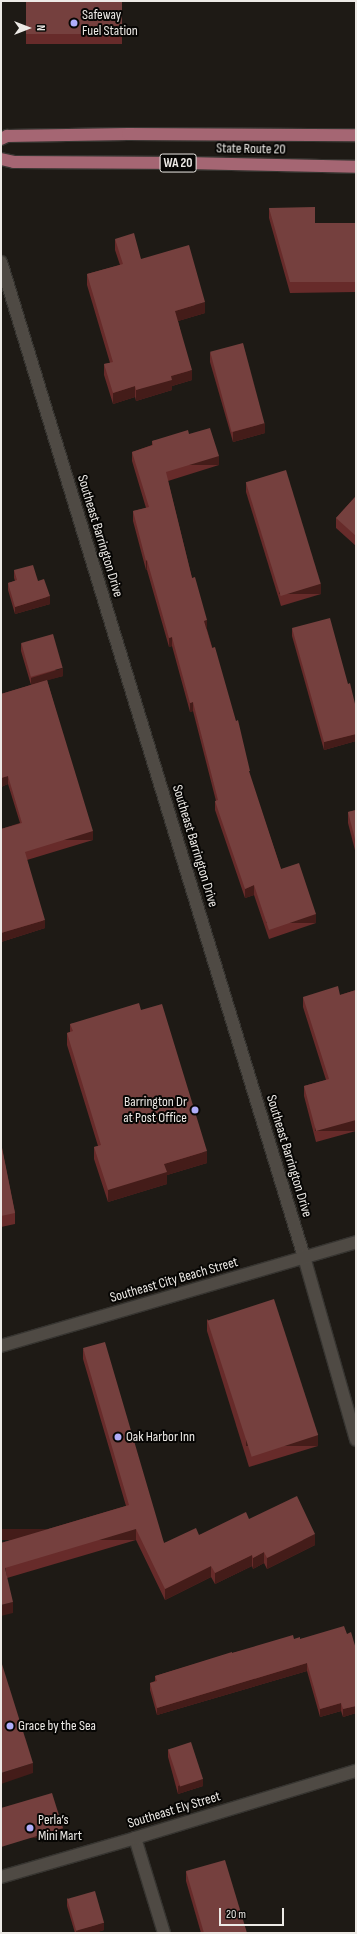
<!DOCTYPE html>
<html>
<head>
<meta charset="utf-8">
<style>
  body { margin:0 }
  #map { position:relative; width:357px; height:1934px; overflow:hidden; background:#1e1a15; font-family:"Sofia Sans Condensed",sans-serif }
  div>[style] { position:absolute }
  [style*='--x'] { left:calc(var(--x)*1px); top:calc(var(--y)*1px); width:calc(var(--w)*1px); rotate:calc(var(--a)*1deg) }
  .roads { filter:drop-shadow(1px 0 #363430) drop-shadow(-1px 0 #363430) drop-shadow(0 1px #363430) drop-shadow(0 -1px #363430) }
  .minor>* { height:12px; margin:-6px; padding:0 6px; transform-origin:6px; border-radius:6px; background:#4f4a44 }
  .tertiary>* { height:12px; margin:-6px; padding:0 6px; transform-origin:6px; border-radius:6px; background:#4f4a44 }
  .primary>* { height:12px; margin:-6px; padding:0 6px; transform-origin:6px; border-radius:6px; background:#a56673 }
  .wall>* { inset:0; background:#672b2a; transform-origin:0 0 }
  .shaded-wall>* { inset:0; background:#441c19; transform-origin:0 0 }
  .building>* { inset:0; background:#75403e; transform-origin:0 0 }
  .dots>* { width:11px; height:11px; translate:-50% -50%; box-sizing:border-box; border:2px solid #070604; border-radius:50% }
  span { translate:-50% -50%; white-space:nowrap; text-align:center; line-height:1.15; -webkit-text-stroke:4px #070604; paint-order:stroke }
  .shield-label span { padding:1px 3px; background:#070604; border:1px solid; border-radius:3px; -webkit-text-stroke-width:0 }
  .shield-label { font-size:13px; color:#edeae6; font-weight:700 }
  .poi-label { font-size:14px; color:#edeae6 }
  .left { translate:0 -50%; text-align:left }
  .right { translate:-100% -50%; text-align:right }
  .street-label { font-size:14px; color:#edeae6 }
  .frame { position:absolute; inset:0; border:2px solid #edeae6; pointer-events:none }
  .north { position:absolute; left:8px; top:8px; width:40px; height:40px; -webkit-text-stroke:3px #070604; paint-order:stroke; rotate:90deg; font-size:11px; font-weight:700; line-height:16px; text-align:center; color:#edeae6 }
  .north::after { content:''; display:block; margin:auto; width:14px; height:18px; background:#edeae6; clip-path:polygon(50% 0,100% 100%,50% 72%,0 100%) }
  .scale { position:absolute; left:219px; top:1908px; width:65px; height:18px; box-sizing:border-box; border:2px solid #edeae6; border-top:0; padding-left:5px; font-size:12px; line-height:14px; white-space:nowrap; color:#edeae6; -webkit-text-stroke:3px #070604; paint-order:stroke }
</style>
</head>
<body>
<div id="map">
  <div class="roads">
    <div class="minor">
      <i style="--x:135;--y:1838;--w:99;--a:73"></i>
      <i style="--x:1;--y:1877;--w:140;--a:-16.2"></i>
      <i style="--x:135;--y:1838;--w:231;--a:-16.9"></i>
    </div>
    <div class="tertiary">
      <i style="--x:1;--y:262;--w:1040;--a:73.06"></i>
      <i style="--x:304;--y:1257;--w:190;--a:74.1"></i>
      <i style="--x:1;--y:1346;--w:370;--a:-16.3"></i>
    </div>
    <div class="primary">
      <i style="--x:1;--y:139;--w:7;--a:-27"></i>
      <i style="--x:7;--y:136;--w:121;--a:-0.9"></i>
      <i style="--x:128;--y:134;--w:228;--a:0.3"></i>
      <i style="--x:1;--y:159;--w:13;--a:13"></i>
      <i style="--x:14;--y:162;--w:172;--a:0.3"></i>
      <i style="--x:186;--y:163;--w:170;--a:1.3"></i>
    </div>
  </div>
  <div class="wall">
    <i style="left:26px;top:1px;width:96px;height:43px"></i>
    <i style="clip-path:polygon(269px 208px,315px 223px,356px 223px,356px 292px,290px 293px,269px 218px)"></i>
    <i style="clip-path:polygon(115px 239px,141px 259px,205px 313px,178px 321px,192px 380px,172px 386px,172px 390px,136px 401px,135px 397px,113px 404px,104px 375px,104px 364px,110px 363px,87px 285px,87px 274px,120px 265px,115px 250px)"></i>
    <i style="clip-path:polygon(210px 352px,265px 433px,233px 442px,210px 362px)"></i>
    <i style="clip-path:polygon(189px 434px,219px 465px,168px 481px,192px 578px,250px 777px,281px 869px,316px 923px,269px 939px,254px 895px,245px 898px,215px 810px,215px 801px,216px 801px,193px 711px,190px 712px,172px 646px,169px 647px,147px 570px,146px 570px,133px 521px,133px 511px,146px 508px,132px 461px,132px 452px,152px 445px,152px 441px)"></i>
    <i style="clip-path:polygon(246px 482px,321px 594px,281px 606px,246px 492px)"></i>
    <i style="clip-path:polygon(356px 496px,356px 546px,336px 528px,336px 518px)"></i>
    <i style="clip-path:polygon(14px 570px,38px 581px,50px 604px,15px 614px,8px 590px,8px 583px,15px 581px,14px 578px)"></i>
    <i style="clip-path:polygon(292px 628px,356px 708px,356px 741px,324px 750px,292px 636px)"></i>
    <i style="clip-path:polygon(21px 643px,63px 676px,47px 680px,93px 840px,27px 860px,45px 928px,1px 942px,1px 829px,20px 823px,8px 784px,1px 787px,1px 694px,31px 685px,21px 651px)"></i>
    <i style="clip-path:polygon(356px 810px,356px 854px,348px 823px,348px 812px)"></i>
    <i style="clip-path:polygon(356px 990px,356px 1131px,316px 1142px,304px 1096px,304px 1086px,326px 1080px,303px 1007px,303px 997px,340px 995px)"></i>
    <i style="clip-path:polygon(141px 1010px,207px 1163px,167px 1175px,167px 1184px,108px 1202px,94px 1159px,94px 1147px,98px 1146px,67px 1045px,67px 1033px,70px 1032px,70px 1024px)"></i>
    <i style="clip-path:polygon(1px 1143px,15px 1213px,15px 1224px,1px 1227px)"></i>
    <i style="clip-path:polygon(207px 1319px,318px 1446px,249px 1467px,207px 1331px)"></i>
    <i style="clip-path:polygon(83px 1348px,164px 1543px,199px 1535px,249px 1519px,315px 1545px,267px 1569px,264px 1563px,253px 1569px,252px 1566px,215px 1584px,211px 1577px,165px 1600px,136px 1540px,7px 1578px,13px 1613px,1px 1543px,126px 1506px,83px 1359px)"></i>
    <i style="clip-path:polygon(347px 1634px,356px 1649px,356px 1713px,343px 1717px,341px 1711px,320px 1717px,307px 1671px,157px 1715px,150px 1690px,150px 1683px,155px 1681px,155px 1676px,232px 1653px,294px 1639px,300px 1639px)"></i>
    <i style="clip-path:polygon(168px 1749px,203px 1786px,178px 1794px,168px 1757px)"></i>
    <i style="clip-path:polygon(186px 1871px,247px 1933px,201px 1933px,186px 1881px)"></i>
    <i style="clip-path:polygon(67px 1898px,104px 1930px,94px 1933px,75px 1933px,67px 1906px)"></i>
  </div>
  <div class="shaded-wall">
    <i style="clip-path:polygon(205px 302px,205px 313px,175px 322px,175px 311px)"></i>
    <i style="clip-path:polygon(192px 370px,192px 380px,172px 386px,172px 390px,136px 401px,136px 390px,171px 376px)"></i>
    <i style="clip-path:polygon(135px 386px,135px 397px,113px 404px,113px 393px)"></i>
    <i style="clip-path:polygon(265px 423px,265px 433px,233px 442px,233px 432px)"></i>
    <i style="left:219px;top:456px;width:9px;height:55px;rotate:90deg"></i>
    <i style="left:147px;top:560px;width:10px;height:1px;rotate:90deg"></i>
    <i style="left:321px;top:584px;width:10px;height:42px;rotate:90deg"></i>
    <i style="clip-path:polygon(50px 596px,50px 604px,15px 614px,15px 607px)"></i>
    <i style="clip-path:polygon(207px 620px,207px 629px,204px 630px,204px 621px)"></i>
    <i style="clip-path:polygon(172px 637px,172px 646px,169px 647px,169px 638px)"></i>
    <i style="clip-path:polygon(63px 668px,63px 676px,31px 685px,31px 678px)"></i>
    <i style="clip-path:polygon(193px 702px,193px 711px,190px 712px,190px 703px)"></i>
    <i style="clip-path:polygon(356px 734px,356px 741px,324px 750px,324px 742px)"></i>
    <i style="clip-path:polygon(8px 776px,8px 784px,1px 787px,1px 778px)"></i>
    <i style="left:93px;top:831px;width:9px;height:71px;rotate:90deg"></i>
    <i style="clip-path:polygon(254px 885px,254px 895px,245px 898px,245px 889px)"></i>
    <i style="left:316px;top:914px;width:9px;height:50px;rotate:90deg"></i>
    <i style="clip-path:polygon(45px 920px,45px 928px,1px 942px,1px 933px)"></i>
    <i style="left:356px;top:1120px;width:11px;height:41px;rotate:90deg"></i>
    <i style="clip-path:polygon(207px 1151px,207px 1163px,167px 1175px,167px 1184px,108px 1202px,108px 1190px,164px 1164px)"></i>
    <i style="left:318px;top:1435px;width:11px;height:72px;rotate:90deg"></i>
    <i style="left:136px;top:1529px;width:11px;height:137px;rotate:90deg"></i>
    <i style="clip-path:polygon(315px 1534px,315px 1545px,267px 1569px,267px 1558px)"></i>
    <i style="clip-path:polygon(264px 1552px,264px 1563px,253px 1569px,253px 1558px)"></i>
    <i style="clip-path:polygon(252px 1555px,252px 1566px,215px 1584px,215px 1573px)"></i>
    <i style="clip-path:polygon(211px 1566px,211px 1577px,165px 1600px,165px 1589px)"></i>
    <i style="clip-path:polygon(13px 1602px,13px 1613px,1px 1616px,1px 1605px)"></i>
    <i style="clip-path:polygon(307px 1663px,307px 1671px,157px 1715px,157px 1708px)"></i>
    <i style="clip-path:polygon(341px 1703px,341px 1711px,320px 1717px,320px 1709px)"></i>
    <i style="clip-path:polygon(356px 1706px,356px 1713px,343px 1717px,343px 1709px)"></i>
    <i style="clip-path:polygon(33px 1763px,33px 1773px,1px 1784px,1px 1773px)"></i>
    <i style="clip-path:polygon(203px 1779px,203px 1786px,178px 1794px,178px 1786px)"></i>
    <i style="left:63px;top:1828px;width:10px;height:65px;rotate:90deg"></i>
    <i style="clip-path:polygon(104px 1923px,104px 1930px,94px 1933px,76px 1933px,76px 1930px)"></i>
  </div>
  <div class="building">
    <i style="left:26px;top:1px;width:96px;height:33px"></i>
    <i style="clip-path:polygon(315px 207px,315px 223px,356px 223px,356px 282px,290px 282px,269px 208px)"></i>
    <i style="clip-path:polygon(134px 233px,141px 259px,189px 245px,205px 302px,175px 311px,192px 370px,171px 376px,172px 380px,136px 390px,135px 386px,113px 393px,104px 364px,113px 362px,87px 274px,123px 264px,115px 239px)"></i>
    <i style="left:243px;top:343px;width:83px;height:34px;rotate:75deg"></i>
    <i style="clip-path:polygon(210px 428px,219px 456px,166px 472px,192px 578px,195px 577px,207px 620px,204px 621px,212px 648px,215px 647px,236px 721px,238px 720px,250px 771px,249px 771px,281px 869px,299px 863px,316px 914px,269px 930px,254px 885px,245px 889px,215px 801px,218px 800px,193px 702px,190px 703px,172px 637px,169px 638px,147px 560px,146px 561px,133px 511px,149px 507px,132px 452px,153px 445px,152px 441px,188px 430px,189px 434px)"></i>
    <i style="left:286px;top:470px;width:119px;height:42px;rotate:73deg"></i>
    <i style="clip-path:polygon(356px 496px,356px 536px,336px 518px)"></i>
    <i style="clip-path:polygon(33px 565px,38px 581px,44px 579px,50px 596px,15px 607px,8px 583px,17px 580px,14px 570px)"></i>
    <i style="clip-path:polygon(330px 618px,348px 684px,350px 683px,356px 708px,356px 734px,324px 742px,292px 628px)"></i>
    <i style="left:53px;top:634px;width:35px;height:33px;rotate:74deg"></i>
    <i style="clip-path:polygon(47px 680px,93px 831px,25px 852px,45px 920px,1px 933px,1px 829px,22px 823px,8px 776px,1px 778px,1px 694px)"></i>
    <i style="clip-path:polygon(356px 810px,356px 843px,348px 812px)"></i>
    <i style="clip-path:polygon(338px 986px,340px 995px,356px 990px,356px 1120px,316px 1131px,304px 1086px,329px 1079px,303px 997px)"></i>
    <i style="clip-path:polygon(139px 1003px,141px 1010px,162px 1004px,207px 1151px,164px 1164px,167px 1172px,108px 1190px,94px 1147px,101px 1145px,67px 1033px,73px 1031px,70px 1024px)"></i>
    <i style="clip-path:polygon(1px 1143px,15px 1213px,1px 1216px)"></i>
    <i style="left:274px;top:1299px;width:143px;height:70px;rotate:72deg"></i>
    <i style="clip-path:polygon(105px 1342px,164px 1543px,196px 1528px,199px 1535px,246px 1512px,249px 1519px,297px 1496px,315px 1534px,267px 1558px,264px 1552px,253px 1558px,252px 1555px,215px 1573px,211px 1566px,165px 1589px,136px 1529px,5px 1568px,13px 1602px,1px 1605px,1px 1543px,129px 1505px,83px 1348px)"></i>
    <i style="clip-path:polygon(344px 1626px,347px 1634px,351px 1632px,356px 1649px,356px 1706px,343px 1709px,341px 1703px,320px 1709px,307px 1663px,157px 1708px,150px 1683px,157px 1681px,155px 1676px,232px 1652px,232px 1653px,293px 1635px,294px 1639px,300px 1637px,300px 1639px)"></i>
    <i style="clip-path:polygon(1px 1661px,33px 1763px,1px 1773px)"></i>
    <i style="left:191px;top:1742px;width:39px;height:24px;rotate:72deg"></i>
    <i style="clip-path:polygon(52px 1793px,63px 1828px,1px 1847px,1px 1808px)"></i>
    <i style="clip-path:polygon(225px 1860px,247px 1933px,204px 1933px,186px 1871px)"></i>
    <i style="left:95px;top:1891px;width:33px;height:29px;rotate:74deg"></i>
  </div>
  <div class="dots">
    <i style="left:74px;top:23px;background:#b0aefa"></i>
    <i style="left:195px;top:1110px;background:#b0aefa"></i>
    <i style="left:118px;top:1437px;background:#b0aefa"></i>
    <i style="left:10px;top:1726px;background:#b0aefa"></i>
    <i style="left:30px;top:1828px;background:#b0aefa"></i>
  </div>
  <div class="shield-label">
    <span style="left:178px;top:163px">WA 20</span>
  </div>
  <div class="poi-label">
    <span class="left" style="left:82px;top:23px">Safeway<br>Fuel Station</span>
    <span class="right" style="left:187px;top:1110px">Barrington Dr<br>at Post Office</span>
    <span class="left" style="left:126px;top:1437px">Oak Harbor Inn</span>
    <span class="left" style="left:18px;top:1726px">Grace by the Sea</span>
    <span class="left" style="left:38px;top:1828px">Perla’s<br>Mini Mart</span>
  </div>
  <div class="street-label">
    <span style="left:251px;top:149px;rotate:1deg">State Route 20</span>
    <span style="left:100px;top:536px;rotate:73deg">Southeast Barrington Drive</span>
    <span style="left:195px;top:846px;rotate:73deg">Southeast Barrington Drive</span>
    <span style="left:289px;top:1156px;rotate:73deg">Southeast Barrington Drive</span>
    <span style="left:174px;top:1280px;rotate:-16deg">Southeast City Beach Street</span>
    <span style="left:174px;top:1810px;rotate:-17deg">Southeast Ely Street</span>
  </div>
  <div class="frame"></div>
  <div class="north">N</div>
  <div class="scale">20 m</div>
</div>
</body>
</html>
